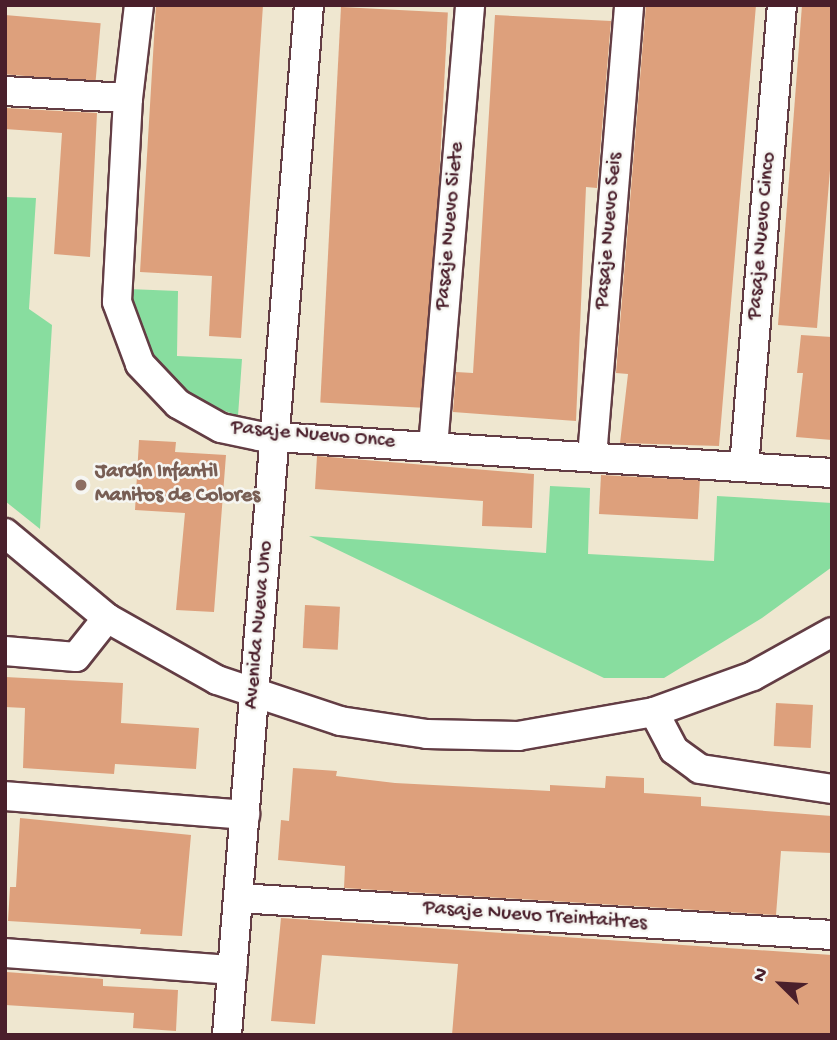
<!DOCTYPE html>
<html>
<head>
<meta charset="utf-8">
<style>
  body { margin:0 }
  #map { position:relative; width:837px; height:1040px; overflow:hidden; background:#efe7d0; font-family:"Gochi Hand",sans-serif }
  div>[style] { position:absolute }
  [style*='--x'] { left:calc(var(--x)*1px); top:calc(var(--y)*1px); width:calc(var(--w)*1px); rotate:calc(var(--a)*1deg) }
  .green>* { inset:0; background:#88dd9f }
  .building>* { inset:0; background:#dda07c; transform-origin:0 0 }
  .roads { filter:drop-shadow(2px 0 #633d44) drop-shadow(-2px 0 #633d44) drop-shadow(0 2px #633d44) drop-shadow(0 -2px #633d44) }
  .minor>* { height:28px; margin:-14px; padding:0 14px; transform-origin:14px; border-radius:14px; background:#fff }
  .dots>* { width:19px; height:19px; translate:-50% -50%; box-sizing:border-box; border:4px solid #f6f6f2; border-radius:50% }
  span { translate:-50% -50%; white-space:nowrap; text-align:center; line-height:1.15; -webkit-text-stroke:5px #f6f6f2; paint-order:stroke }
  .street-label { font-size:21px; color:#4a1f2b }
  .education-label { font-size:21px; color:#785e54; font-weight:700 }
  .left { translate:0 -50%; text-align:left }
  .frame { position:absolute; inset:0; border:7px solid #4a1f2b; pointer-events:none }
  .north { position:absolute; left:746px; top:949px; width:70px; height:70px; -webkit-text-stroke:5px #f6f6f2; paint-order:stroke; rotate:294deg; font-size:19px; font-weight:700; line-height:28px; text-align:center; color:#4a1f2b }
  .north::after { content:''; display:block; margin:auto; width:24px; height:32px; background:#4a1f2b; clip-path:polygon(50% 0,100% 100%,50% 72%,0 100%) }
</style>
</head>
<body>
<div id="map">
  <div class="green">
    <i style="clip-path:polygon(5px 197px,36px 198px,29px 309px,52px 325px,40px 529px,5px 501px)"></i>
    <i style="clip-path:polygon(128px 289px,178px 291px,177px 356px,242px 359px,238px 416px,193px 399px,166px 377px,141px 340px)"></i>
    <i style="clip-path:polygon(550px 486px,590px 488px,588px 554px,714px 561px,717px 496px,832px 503px,832px 567px,762px 618px,664px 678px,604px 678px,309px 536px,546px 553px)"></i>
  </div>
  <div class="building">
    <i style="clip-path:polygon(156px 5px,263px 5px,241px 338px,209px 336px,212px 276px,140px 272px)"></i>
    <i style="clip-path:polygon(646px 5px,756px 5px,719px 446px,620px 443px,628px 374px,616px 373px)"></i>
    <i style="clip-path:polygon(802px 5px,832px 5px,830px 170px,817px 328px,778px 325px)"></i>
    <i style="left:341px;top:7px;width:107px;height:396px;rotate:3deg"></i>
    <i style="left:5px;top:15px;width:96px;height:59px;rotate:5deg"></i>
    <i style="clip-path:polygon(495px 15px,611px 21px,597px 188px,586px 187px,576px 421px,453px 412px,456px 372px,473px 373px)"></i>
    <i style="clip-path:polygon(5px 108px,97px 113px,90px 257px,54px 254px,62px 133px,5px 129px)"></i>
    <i style="clip-path:polygon(801px 335px,832px 337px,832px 440px,796px 437px,803px 373px,797px 373px)"></i>
    <i style="clip-path:polygon(139px 440px,176px 442px,175px 452px,226px 455px,214px 612px,176px 610px,185px 513px,135px 510px)"></i>
    <i style="clip-path:polygon(317px 456px,534px 474px,532px 528px,482px 526px,483px 501px,315px 489px)"></i>
    <i style="left:601px;top:475px;width:99px;height:39px;rotate:3deg"></i>
    <i style="left:305px;top:605px;width:35px;height:43px;rotate:3deg"></i>
    <i style="clip-path:polygon(5px 677px,123px 683px,121px 723px,199px 728px,196px 769px,115px 764px,114px 774px,23px 768px,25px 708px,5px 707px)"></i>
    <i style="left:776px;top:703px;width:37px;height:43px;rotate:3deg"></i>
    <i style="clip-path:polygon(293px 768px,337px 771px,336px 776px,395px 783px,550px 791px,550px 785px,605px 788px,606px 776px,644px 778px,644px 793px,701px 797px,701px 806px,832px 816px,832px 853px,781px 851px,776px 915px,344px 888px,345px 866px,278px 860px,281px 820px,289px 821px)"></i>
    <i style="clip-path:polygon(20px 818px,191px 835px,182px 936px,140px 934px,141px 929px,8px 921px,10px 887px,16px 887px)"></i>
    <i style="clip-path:polygon(281px 918px,832px 955px,832px 1035px,452px 1035px,458px 964px,322px 955px,315px 1024px,271px 1021px)"></i>
    <i style="clip-path:polygon(6px 972px,103px 979px,103px 986px,178px 990px,176px 1031px,133px 1028px,134px 1013px,5px 1005px)"></i>
  </div>
  <div class="roads">
    <div class="minor">
      <i style="--x:139;--y:5;--w:94;--a:96.7"></i>
      <i style="--x:128;--y:98;--w:204;--a:93.1"></i>
      <i style="--x:117;--y:302;--w:66;--a:69.6"></i>
      <i style="--x:140;--y:364;--w:55;--a:46.5"></i>
      <i style="--x:178;--y:404;--w:49;--a:29.2"></i>
      <i style="--x:221;--y:428;--w:40;--a:12"></i>
      <i style="--x:260;--y:436;--w:573;--a:3.7"></i>
      <i style="--x:5;--y:91;--w:123;--a:3.3"></i>
      <i style="--x:433;--y:447;--w:444;--a:-85.2"></i>
      <i style="--x:592;--y:457;--w:454;--a:-85.3"></i>
      <i style="--x:744;--y:467;--w:464;--a:-85.3"></i>
      <i style="--x:5;--y:533;--w:133;--a:39.8"></i>
      <i style="--x:107;--y:618;--w:126;--a:29.4"></i>
      <i style="--x:217;--y:680;--w:130;--a:18.4"></i>
      <i style="--x:340;--y:721;--w:88;--a:8.5"></i>
      <i style="--x:427;--y:734;--w:91;--a:1.3"></i>
      <i style="--x:518;--y:736;--w:138;--a:-10"></i>
      <i style="--x:654;--y:712;--w:105;--a:-20"></i>
      <i style="--x:753;--y:676;--w:90;--a:-29.1"></i>
      <i style="--x:5;--y:651;--w:71;--a:4.8"></i>
      <i style="--x:76;--y:657;--w:50;--a:-51.5"></i>
      <i style="--x:654;--y:712;--w:43;--a:62.2"></i>
      <i style="--x:674;--y:750;--w:32;--a:36"></i>
      <i style="--x:700;--y:769;--w:134;--a:8.6"></i>
      <i style="--x:5;--y:796;--w:241;--a:4.5"></i>
      <i style="--x:238;--y:898;--w:595;--a:3.56"></i>
      <i style="--x:5;--y:953;--w:228;--a:4.3"></i>
      <i style="--x:227;--y:1035;--w:1033;--a:-85.45"></i>
    </div>
  </div>
  <div class="dots">
    <i style="left:81px;top:485px;background:#8d6e63"></i>
  </div>
  <div class="street-label">
    <span style="left:451px;top:226px;rotate:-85deg">Pasaje Nuevo Siete</span>
    <span style="left:610px;top:231px;rotate:-85deg">Pasaje Nuevo Seis</span>
    <span style="left:763px;top:236px;rotate:-85deg">Pasaje Nuevo Cinco</span>
    <span style="left:313px;top:436px;rotate:5deg">Pasaje Nuevo Once</span>
    <span style="left:260px;top:625px;rotate:-85deg">Avenida Nueva Uno</span>
    <span style="left:535px;top:917px;rotate:4deg">Pasaje Nuevo Treintaitres</span>
  </div>
  <div class="education-label">
    <span class="left" style="left:95px;top:485px">Jardín Infantil<br>Manitos de Colores</span>
  </div>
  <div class="frame"></div>
  <div class="north">N</div>
</div>
</body>
</html>
